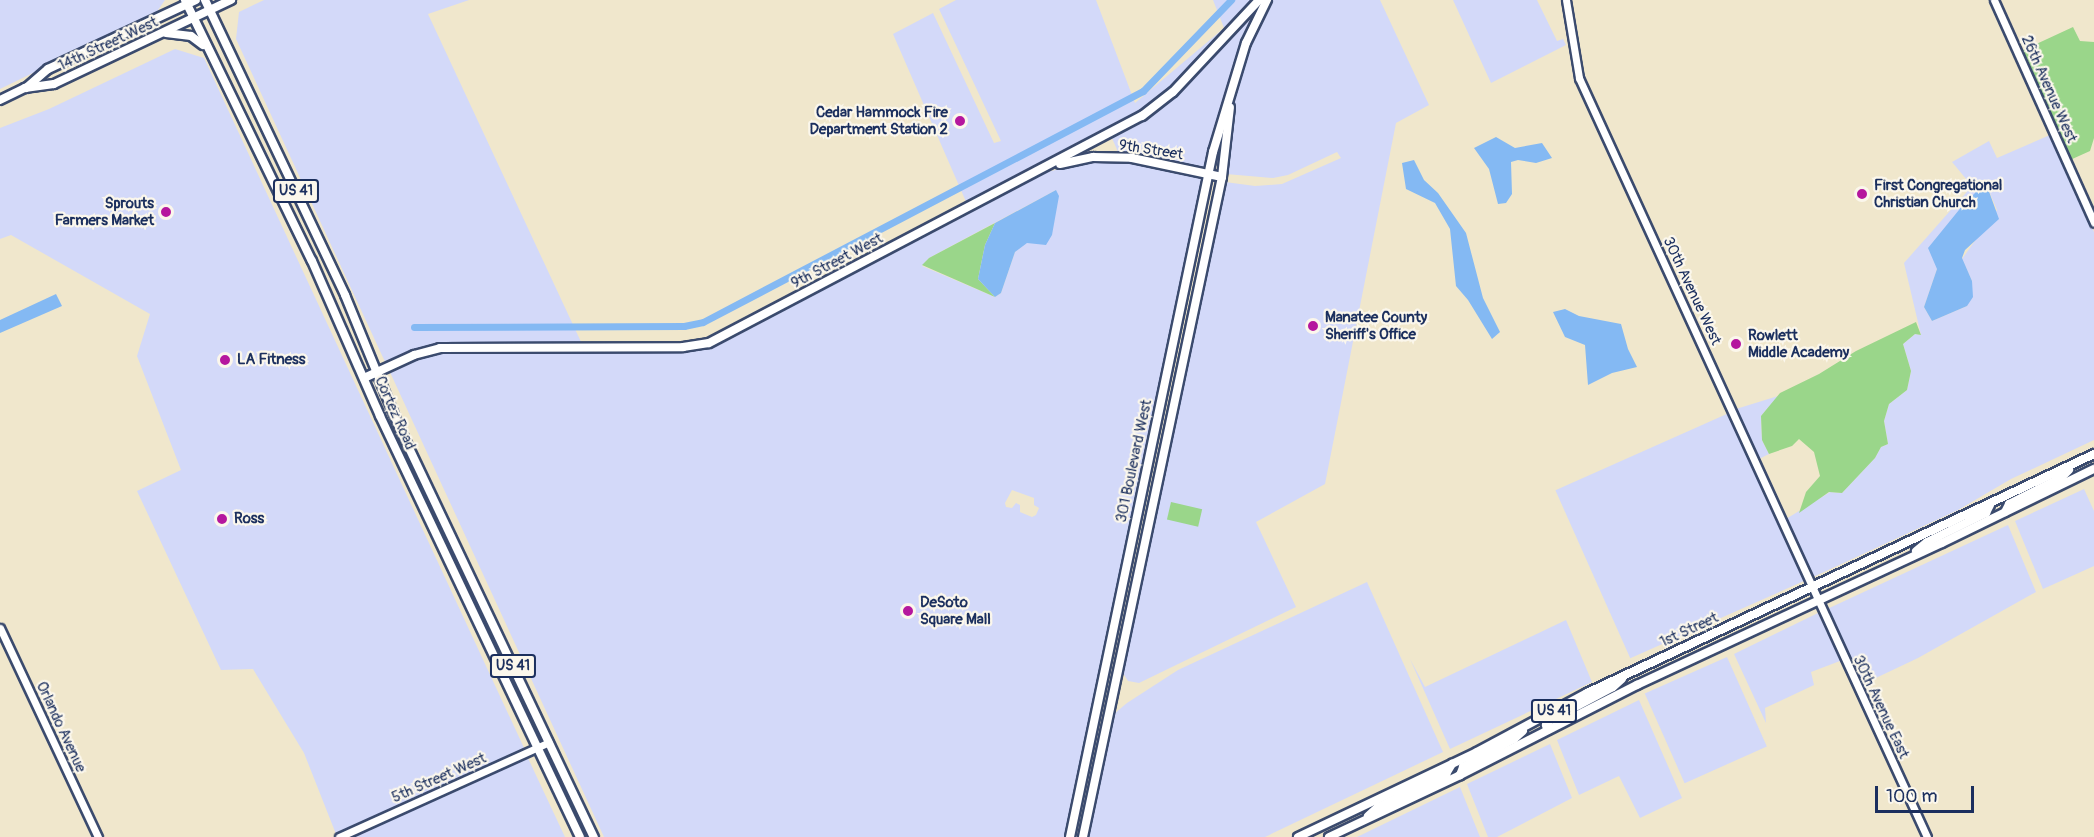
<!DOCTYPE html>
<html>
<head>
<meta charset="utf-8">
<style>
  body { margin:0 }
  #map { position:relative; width:2094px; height:837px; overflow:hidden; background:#f0e7cc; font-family:Pangolin,sans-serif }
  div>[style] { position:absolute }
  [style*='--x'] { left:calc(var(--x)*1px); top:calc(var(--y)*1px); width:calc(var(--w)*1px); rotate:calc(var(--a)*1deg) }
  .built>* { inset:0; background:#d3d9f9; transform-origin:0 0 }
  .green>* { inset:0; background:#9ad68a; transform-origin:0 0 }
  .water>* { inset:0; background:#84b9f3 }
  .canal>* { height:7px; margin:-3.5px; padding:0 3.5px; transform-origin:3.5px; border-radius:3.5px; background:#84b9f3 }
  .roads { filter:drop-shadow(2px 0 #3b4b6e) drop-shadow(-2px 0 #3b4b6e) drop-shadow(0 2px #3b4b6e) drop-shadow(0 -2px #3b4b6e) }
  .minor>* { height:7px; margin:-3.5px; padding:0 3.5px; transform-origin:3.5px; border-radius:3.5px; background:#fff }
  .major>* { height:8px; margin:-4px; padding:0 4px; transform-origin:4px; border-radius:4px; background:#fff }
  .dots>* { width:16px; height:16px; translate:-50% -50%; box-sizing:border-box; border:3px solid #fbf7ec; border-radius:50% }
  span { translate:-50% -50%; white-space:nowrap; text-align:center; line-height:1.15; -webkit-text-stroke:4.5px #fbf7ec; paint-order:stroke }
  .shield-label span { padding:2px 4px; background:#fbf7ec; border:2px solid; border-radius:4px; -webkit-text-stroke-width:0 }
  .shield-label { font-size:14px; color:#1b2f5e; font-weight:700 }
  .street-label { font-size:15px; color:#1b2f5e }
  .poi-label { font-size:15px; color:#1b2f5e; font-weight:700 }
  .right { translate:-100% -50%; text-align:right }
  .left { translate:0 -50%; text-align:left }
  .scale { position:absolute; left:1875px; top:786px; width:99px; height:27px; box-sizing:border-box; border:3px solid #1b2f5e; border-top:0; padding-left:8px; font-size:18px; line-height:21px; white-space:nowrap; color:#1b2f5e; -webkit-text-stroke:4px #fbf7ec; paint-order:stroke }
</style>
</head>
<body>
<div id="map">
  <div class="built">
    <i style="clip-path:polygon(0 0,165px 0,156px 13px,0 89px)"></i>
    <i style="clip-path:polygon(264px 0,469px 0,428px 14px,582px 344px,455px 344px,386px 364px,236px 39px,239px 12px)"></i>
    <i style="clip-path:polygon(956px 0,1096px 0,1135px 103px,1224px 28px,1213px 0,1254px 0,1171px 90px,1141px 113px,967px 204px,893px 34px,933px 13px,994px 143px,1001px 141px,939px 9px)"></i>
    <i style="clip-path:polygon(1271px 0,1380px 0,1429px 105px,1396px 123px,1325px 484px,1256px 522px,1296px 607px,1139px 683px,1128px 681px,1123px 673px,1150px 526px,1225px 182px,1255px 186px,1282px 184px,1341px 158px,1337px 152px,1288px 175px,1273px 178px,1226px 174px,1235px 92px,1250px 44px)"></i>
    <i style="clip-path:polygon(1453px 0,1537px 0,1557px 41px,1563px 39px,1566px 45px,1491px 83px)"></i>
    <i style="clip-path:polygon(1259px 5px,1248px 27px,1231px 75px,1205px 169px,1119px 154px,1111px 136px,1145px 118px,1176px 94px)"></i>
    <i style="clip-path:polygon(175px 49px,204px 58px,525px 750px,336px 834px,304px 753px,253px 669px,221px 670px,137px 491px,181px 470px,137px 356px,150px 314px,11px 235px,0 239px,0 128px,49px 109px)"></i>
    <i style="clip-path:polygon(evenodd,2050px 135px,2094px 232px,2094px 440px,2011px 479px,1958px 510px,1811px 578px,1786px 519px,1830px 492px,1842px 493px,1875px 458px,1881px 447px,1888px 444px,1884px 421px,1889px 404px,1907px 390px,1911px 371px,1903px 344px,1915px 334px,1921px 335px,1904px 263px,1972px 186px,1952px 162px,1989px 141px,1997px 158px,2050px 135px,1987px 186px,1997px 210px,1962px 259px,1972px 281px,1967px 306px,1932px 321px,1924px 307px,1937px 269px,1987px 186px)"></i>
    <i style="clip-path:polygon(evenodd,1093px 161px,1132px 162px,1204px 176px,1065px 837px,604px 837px,389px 370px,415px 358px,441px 352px,683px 350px,711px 346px,1043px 173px,1093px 161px,1056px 190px,1036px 243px,1026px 242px,1015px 252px,1001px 293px,995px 297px,922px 266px,929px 258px,1056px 190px,1093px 161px,1012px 490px,1034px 498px,1034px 505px,1039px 508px,1036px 515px,1032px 517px,1020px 512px,1020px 505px,1016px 503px,1012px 508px,1006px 507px,1005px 503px,1012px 490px)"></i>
    <i style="clip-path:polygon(1778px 396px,1761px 416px,1762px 440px,1769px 454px,1759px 459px,1736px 409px)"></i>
    <i style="left:1729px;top:413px;width:184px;height:190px;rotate:66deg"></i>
    <i style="clip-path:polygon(2084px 489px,2094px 511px,2094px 566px,2043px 589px,2015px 521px)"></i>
    <i style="clip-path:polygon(2008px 525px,2036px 592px,1918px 658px,1861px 685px,1825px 610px)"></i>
    <i style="clip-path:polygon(1367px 582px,1443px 752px,1265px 837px,1087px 837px,1114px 714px,1127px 703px,1178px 670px)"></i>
    <i style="clip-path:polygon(1818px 613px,1854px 688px,1840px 661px,1811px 672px,1814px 685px,1765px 708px,1766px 723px,1734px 654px)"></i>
    <i style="clip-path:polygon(1566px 620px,1592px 682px,1450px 749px,1410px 659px,1425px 687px)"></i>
    <i style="left:1727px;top:657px;width:98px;height:90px;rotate:66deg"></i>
    <i style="clip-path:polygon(1639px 700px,1682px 798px,1640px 818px,1619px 776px,1579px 795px,1557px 740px)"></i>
    <i style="clip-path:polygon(1550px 744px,1572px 798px,1497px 837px,1488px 837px,1467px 784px)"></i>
    <i style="clip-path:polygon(527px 756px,565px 837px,348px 837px,460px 788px)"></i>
    <i style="clip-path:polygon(1460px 787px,1480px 837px,1357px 837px)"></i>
  </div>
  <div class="green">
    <i style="clip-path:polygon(2073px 27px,2080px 41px,2094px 42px,2094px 138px,2090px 151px,2070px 160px,2021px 51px)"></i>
    <i style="clip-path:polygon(995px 223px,985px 245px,978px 279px,995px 297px,922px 265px,929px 258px)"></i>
    <i style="clip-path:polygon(1916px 322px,1921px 335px,1915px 334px,1903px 344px,1911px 371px,1907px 390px,1889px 404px,1884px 421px,1888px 444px,1881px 447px,1875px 458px,1842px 493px,1829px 492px,1799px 513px,1806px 492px,1820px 476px,1814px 452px,1799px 439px,1792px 446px,1769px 454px,1762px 440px,1761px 416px,1780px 393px,1819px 374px,1856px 351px)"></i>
    <i style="left:1171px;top:502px;width:32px;height:18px;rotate:13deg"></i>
  </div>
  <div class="water">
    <i style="clip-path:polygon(1496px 137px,1515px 148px,1542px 143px,1552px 158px,1536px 163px,1518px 160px,1511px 162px,1512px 194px,1506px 203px,1498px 204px,1489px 169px,1474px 148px)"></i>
    <i style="clip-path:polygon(1414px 160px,1424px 180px,1438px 193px,1466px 233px,1483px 298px,1500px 332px,1492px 339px,1468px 300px,1456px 286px,1450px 229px,1435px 203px,1406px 189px,1402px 163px)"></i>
    <i style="clip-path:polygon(1987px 186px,1999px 219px,1965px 250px,1962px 258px,1972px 281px,1973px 297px,1967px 306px,1932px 321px,1924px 307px,1937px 269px,1928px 248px,1963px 205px,1981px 187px)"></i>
    <i style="clip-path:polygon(1056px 190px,1059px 196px,1052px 235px,1046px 245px,1027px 243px,1015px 252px,1001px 293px,995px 297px,978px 279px,985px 245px,995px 223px)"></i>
    <i style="clip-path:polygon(56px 294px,62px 306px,0 333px,0 320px)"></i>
    <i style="clip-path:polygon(1565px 309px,1579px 316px,1621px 324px,1628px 349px,1637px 367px,1612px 373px,1588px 385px,1585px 345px,1565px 337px,1553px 312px)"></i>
  </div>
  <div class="canal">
    <i style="--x:414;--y:327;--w:270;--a:-0.2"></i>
    <i style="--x:684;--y:326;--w:19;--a:-12"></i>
    <i style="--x:703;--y:322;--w:497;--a:-27.7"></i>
    <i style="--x:1143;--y:91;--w:127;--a:-46"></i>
  </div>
  <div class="roads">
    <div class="minor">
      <i style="--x:1566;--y:0;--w:79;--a:80.5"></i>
      <i style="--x:1579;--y:78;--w:835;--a:65.37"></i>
      <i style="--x:1994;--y:0;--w:244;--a:65.8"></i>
      <i style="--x:0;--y:628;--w:231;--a:64.9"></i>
      <i style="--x:339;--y:837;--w:230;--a:-24.3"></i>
    </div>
    <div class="major">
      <i style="--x:185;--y:0;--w:290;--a:64.1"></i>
      <i style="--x:312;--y:261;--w:169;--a:66.3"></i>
      <i style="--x:380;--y:416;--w:466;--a:64.6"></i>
      <i style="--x:205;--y:0;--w:327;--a:64.6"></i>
      <i style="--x:345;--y:295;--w:145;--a:67.7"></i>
      <i style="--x:400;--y:429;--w:452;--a:64.6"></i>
      <i style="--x:166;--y:33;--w:25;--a:7"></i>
      <i style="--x:191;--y:36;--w:15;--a:37"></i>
      <i style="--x:26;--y:88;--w:29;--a:-41"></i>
      <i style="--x:48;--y:69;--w:163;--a:-25"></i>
      <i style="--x:0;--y:100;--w:28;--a:-26"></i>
      <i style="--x:25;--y:88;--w:29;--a:-8"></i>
      <i style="--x:54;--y:84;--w:196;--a:-25.4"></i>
      <i style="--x:1060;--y:164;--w:34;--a:-12"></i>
      <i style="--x:1093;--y:157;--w:39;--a:1"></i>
      <i style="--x:1132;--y:158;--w:92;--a:11.9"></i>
      <i style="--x:364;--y:378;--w:55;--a:-24.7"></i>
      <i style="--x:414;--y:355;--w:27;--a:-15"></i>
      <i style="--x:440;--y:348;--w:243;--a:-0.2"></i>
      <i style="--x:683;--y:347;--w:26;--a:-9"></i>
      <i style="--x:709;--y:343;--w:489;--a:-27.7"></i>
      <i style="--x:1142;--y:116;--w:39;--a:-38"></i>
      <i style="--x:1173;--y:92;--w:126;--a:-46.9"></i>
      <i style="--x:2005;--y:512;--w:9;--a:-63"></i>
      <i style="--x:2009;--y:504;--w:59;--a:-27"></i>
      <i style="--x:2062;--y:477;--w:10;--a:-45"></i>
      <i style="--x:1916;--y:551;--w:14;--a:-39"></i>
      <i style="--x:1927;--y:542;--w:66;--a:-26.2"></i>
      <i style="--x:1986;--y:513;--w:9;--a:-63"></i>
      <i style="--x:1547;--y:730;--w:5;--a:-101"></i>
      <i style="--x:1546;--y:725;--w:5;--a:-53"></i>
      <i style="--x:1549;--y:721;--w:72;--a:-28"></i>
      <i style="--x:1613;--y:687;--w:12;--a:-42"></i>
      <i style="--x:1460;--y:775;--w:9;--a:-69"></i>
      <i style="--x:1463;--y:767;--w:58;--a:-28.8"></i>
      <i style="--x:1514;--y:739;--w:12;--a:-42"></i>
      <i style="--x:1368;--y:816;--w:13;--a:-42"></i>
      <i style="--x:1378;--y:807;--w:76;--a:-25.9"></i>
      <i style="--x:1446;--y:774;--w:12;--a:-59"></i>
      <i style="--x:1070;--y:837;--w:700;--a:-78.21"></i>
      <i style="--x:1213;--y:152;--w:114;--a:-73.2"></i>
      <i style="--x:1246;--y:43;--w:48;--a:-64"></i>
      <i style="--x:1083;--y:837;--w:674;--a:-78.11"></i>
      <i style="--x:1222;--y:177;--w:70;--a:-83.5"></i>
      <i style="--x:1298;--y:837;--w:198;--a:-25.4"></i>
      <i style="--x:1477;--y:752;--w:125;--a:-28.2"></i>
      <i style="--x:1587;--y:693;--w:561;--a:-25.24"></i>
      <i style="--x:1329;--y:837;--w:145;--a:-25.3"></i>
      <i style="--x:1460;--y:775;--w:199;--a:-27"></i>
      <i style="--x:1637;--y:685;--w:336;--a:-25"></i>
      <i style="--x:1942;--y:543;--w:169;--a:-26"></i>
    </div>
  </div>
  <div class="dots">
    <i style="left:960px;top:121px;background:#b5179e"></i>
    <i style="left:1862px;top:194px;background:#b5179e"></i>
    <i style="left:166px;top:212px;background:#b5179e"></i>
    <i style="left:1313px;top:326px;background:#b5179e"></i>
    <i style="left:1736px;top:344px;background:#b5179e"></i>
    <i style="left:225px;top:360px;background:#b5179e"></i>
    <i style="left:222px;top:519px;background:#b5179e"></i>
    <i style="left:908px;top:611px;background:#b5179e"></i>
  </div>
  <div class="shield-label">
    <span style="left:296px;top:191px">US 41</span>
    <span style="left:513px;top:666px">US 41</span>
    <span style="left:1554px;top:711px">US 41</span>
  </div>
  <div class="street-label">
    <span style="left:108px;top:44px;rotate:-25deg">14th Street West</span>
    <span style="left:2049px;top:89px;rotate:66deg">26th Avenue West</span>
    <span style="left:1151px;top:150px;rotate:9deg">9th Street</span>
    <span style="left:837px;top:261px;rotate:-28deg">9th Street West</span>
    <span style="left:1692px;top:291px;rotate:65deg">30th Avenue West</span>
    <span style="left:395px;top:413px;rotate:66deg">Cortez Road</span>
    <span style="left:1134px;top:461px;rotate:-78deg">301 Boulevard West</span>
    <span style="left:1689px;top:630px;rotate:-25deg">1st Street</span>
    <span style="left:1881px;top:707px;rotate:65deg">30th Avenue East</span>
    <span style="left:61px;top:727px;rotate:65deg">Orlando Avenue</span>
    <span style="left:439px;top:778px;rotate:-24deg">5th Street West</span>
  </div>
  <div class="poi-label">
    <span class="right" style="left:948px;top:121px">Cedar Hammock Fire<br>Department Station 2</span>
    <span class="left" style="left:1874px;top:194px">First Congregational<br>Christian Church</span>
    <span class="right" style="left:154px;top:212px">Sprouts<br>Farmers Market</span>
    <span class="left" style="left:1325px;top:326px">Manatee County<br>Sheriff's Office</span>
    <span class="left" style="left:1748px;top:344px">Rowlett<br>Middle Academy</span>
    <span class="left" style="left:237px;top:360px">LA Fitness</span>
    <span class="left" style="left:234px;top:519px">Ross</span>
    <span class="left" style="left:920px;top:611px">DeSoto<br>Square Mall</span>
  </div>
  <div class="scale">100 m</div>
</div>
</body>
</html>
